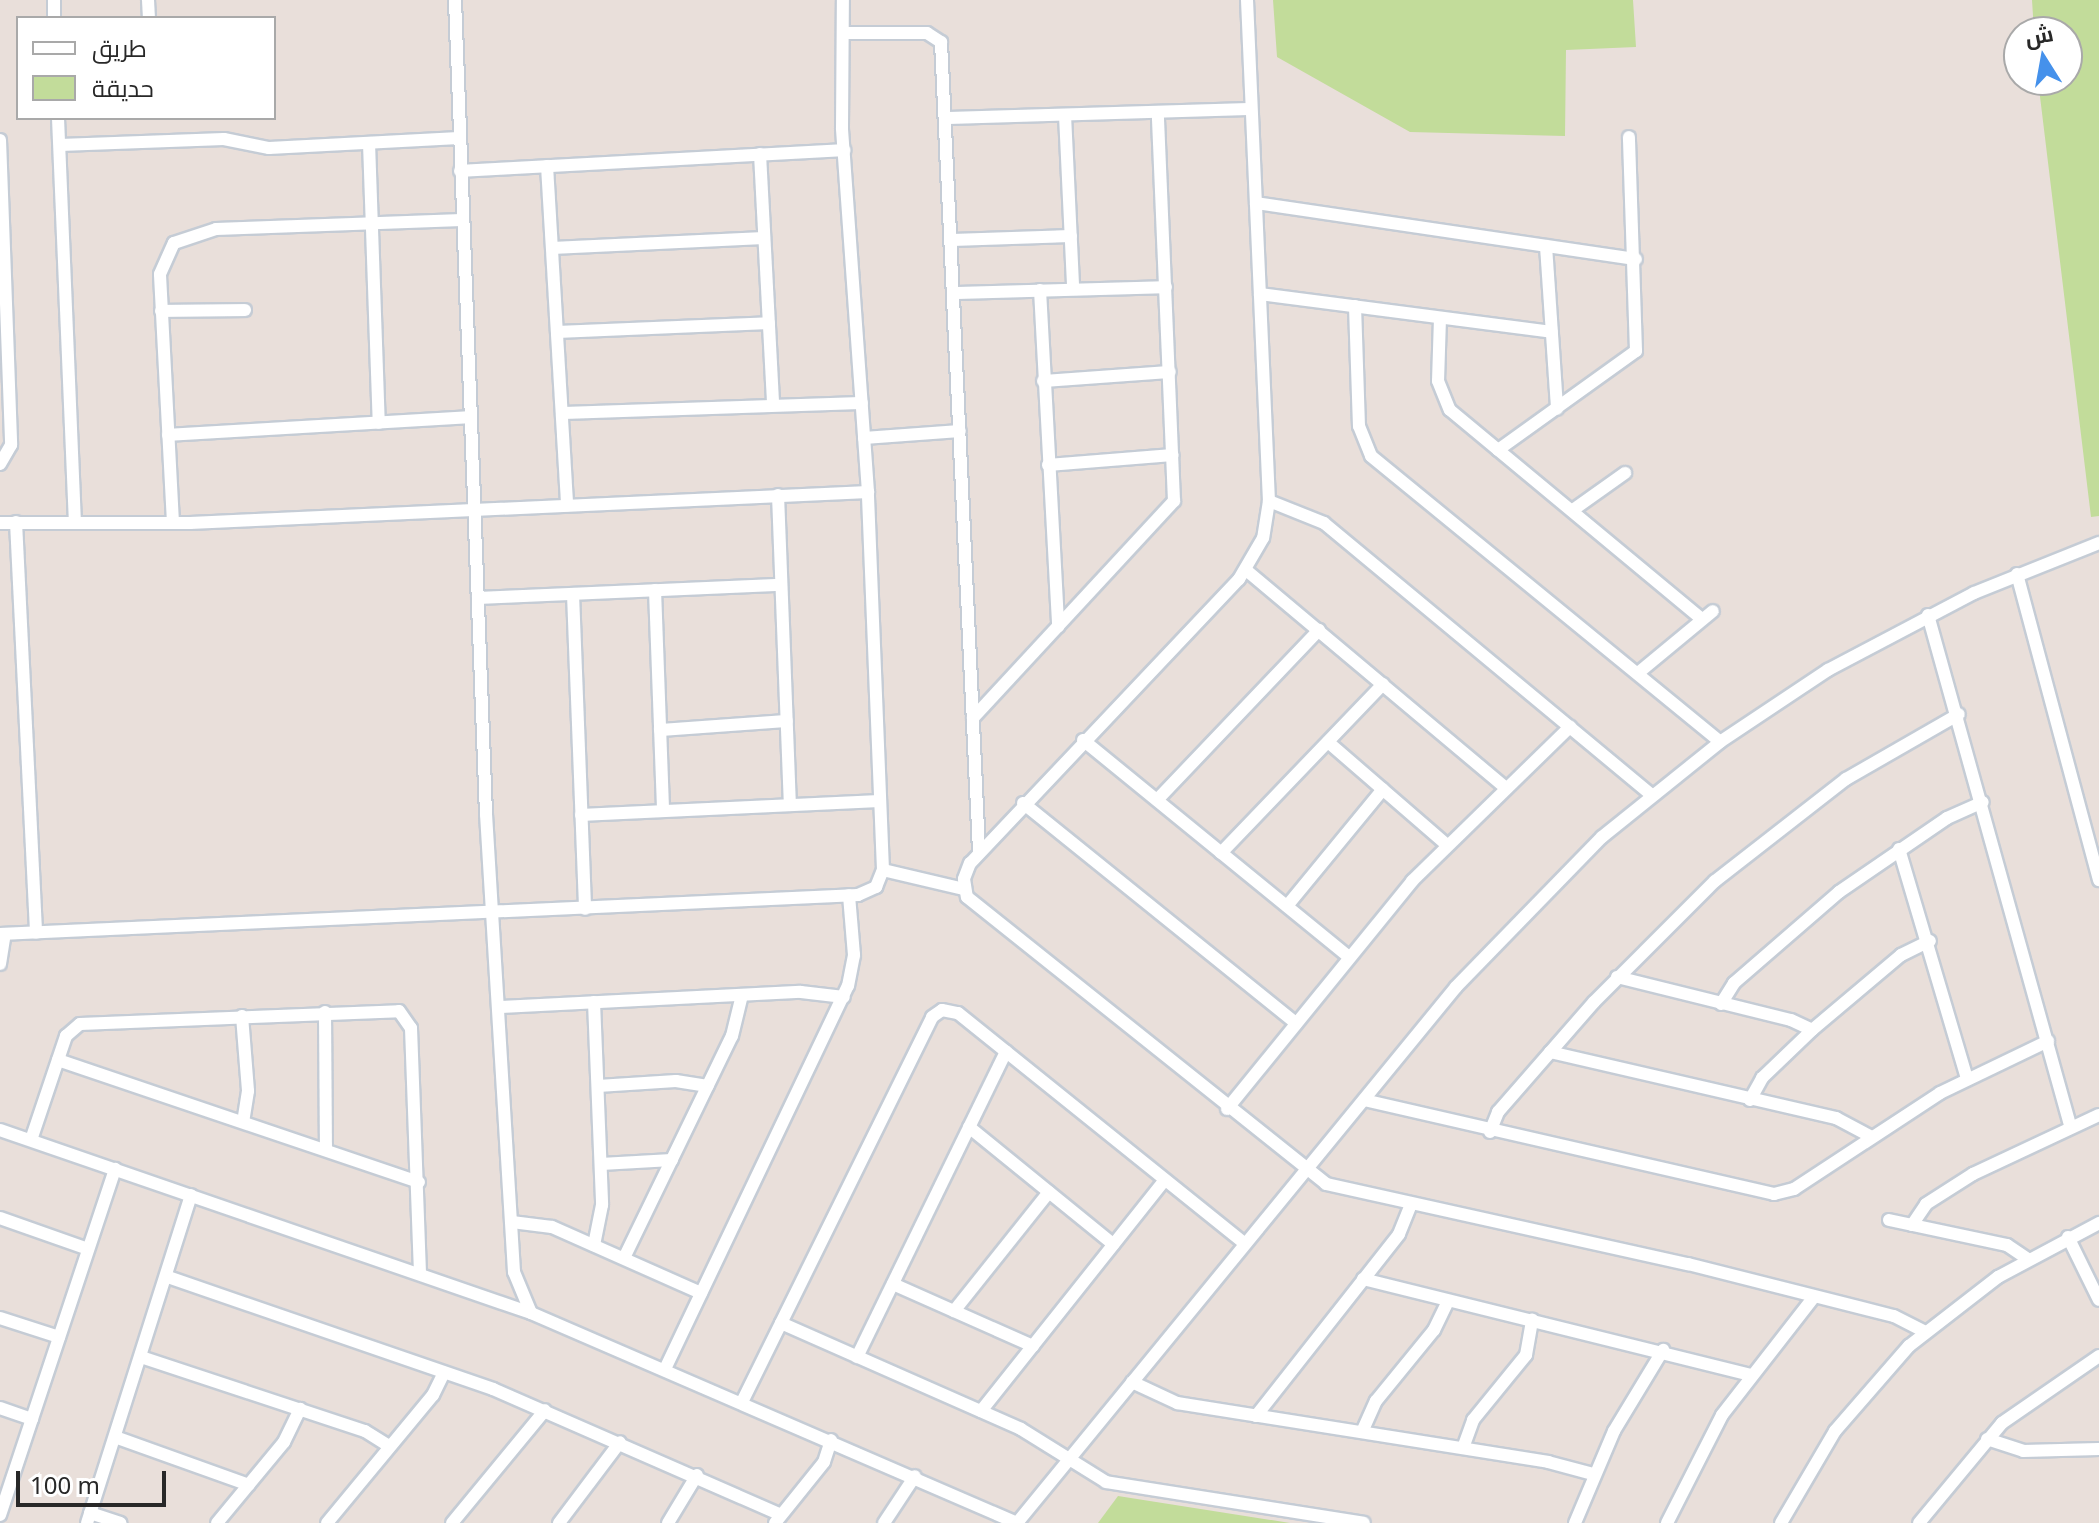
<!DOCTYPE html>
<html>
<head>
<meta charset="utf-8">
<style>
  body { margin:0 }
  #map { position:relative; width:2099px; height:1523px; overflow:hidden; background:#e9dfda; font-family:"Noto Sans",Cairo,sans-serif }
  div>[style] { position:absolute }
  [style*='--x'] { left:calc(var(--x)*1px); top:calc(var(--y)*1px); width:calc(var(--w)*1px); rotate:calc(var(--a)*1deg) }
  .green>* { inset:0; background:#c2dc9a }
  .roads { filter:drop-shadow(2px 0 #c5ccd5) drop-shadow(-2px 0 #c5ccd5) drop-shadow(0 2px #c5ccd5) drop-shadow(0 -2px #c5ccd5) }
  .minor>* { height:12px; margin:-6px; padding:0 6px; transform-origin:6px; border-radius:6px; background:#fff }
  span { translate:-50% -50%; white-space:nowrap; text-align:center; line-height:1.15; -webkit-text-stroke:8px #fff; paint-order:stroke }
  .legend { position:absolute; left:16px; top:16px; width:260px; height:104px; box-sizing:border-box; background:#fff; border:2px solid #a9a9a9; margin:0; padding:10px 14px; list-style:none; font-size:24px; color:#282828 }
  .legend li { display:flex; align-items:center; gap:16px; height:40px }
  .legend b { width:40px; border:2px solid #a9a9a9 }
  .north { position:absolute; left:2003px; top:16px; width:80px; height:80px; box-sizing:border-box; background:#fff; border:2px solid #a9a9a9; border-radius:50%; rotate:349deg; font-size:22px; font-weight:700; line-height:32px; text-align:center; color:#282828 }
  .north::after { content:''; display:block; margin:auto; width:28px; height:36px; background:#4591eb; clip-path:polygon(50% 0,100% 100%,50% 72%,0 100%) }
  .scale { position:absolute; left:16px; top:1471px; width:150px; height:36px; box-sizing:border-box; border:4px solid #282828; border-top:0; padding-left:10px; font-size:24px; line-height:28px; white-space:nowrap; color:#282828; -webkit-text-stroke:6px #fff; paint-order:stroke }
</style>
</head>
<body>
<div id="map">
  <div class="green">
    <i style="clip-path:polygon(1273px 0,1633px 0,1636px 47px,1566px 50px,1565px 136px,1410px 132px,1277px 57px)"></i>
    <i style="clip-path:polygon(2032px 0,2099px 0,2099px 516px,2091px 517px,2038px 80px,2067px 80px,2067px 32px,2034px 32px)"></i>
    <i style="clip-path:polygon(1118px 1496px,1290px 1523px,1098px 1523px)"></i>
  </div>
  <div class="roads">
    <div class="minor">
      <i style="--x:54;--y:0;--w:18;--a:90"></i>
      <i style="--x:148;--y:0;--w:18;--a:87"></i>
      <i style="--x:455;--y:0;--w:815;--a:87.82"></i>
      <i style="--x:486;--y:814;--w:459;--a:86.5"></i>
      <i style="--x:514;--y:1272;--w:44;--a:67.5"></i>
      <i style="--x:1247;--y:0;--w:501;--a:87.49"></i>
      <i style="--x:1269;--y:501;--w:37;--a:99"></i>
      <i style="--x:1263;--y:538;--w:48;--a:120.3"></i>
      <i style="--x:1239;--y:579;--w:391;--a:133.4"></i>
      <i style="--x:970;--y:863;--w:17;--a:111"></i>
      <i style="--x:964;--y:879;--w:18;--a:81"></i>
      <i style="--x:967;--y:897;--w:460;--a:38.6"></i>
      <i style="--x:1326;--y:1184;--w:371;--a:12.5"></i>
      <i style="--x:1688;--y:1264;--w:212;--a:14.2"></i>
      <i style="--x:1894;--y:1316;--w:35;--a:27"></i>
      <i style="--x:844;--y:33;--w:83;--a:0"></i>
      <i style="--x:927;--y:33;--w:17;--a:33"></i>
      <i style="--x:941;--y:42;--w:811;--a:87.31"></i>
      <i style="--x:1065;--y:115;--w:171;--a:87.3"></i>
      <i style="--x:58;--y:118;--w:404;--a:87.6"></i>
      <i style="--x:946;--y:118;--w:305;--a:-1.7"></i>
      <i style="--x:0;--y:140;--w:305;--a:87.9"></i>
      <i style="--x:11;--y:445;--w:22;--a:120"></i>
      <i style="--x:369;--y:143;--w:280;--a:88"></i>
      <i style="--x:60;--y:145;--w:164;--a:-2.1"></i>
      <i style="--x:224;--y:139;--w:46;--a:11.3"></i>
      <i style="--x:269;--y:148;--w:190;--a:-3"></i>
      <i style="--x:760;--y:154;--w:251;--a:87"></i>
      <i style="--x:547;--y:166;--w:340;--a:86.6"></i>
      <i style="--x:460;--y:171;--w:385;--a:-3.1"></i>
      <i style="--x:1256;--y:203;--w:384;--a:8.4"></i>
      <i style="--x:952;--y:240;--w:119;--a:-1.9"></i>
      <i style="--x:1546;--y:246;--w:163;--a:86.1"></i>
      <i style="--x:552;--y:248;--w:212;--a:-2.7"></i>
      <i style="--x:1040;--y:290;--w:337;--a:86.9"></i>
      <i style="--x:954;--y:293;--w:212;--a:-1.6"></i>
      <i style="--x:1260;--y:294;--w:294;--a:7.4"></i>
      <i style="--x:1355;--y:306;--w:120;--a:88.1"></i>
      <i style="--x:1359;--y:426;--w:32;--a:68"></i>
      <i style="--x:1371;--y:456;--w:451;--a:39.3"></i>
      <i style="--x:161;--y:311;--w:84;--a:-0.7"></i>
      <i style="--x:1440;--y:318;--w:63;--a:91.8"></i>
      <i style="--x:1438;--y:381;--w:31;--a:68"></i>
      <i style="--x:1450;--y:410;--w:327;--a:39.7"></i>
      <i style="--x:557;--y:332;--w:212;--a:-2.4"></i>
      <i style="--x:1043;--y:381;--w:127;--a:-4.1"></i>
      <i style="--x:562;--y:413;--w:300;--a:-1.9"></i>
      <i style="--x:168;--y:435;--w:303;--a:-3.4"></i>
      <i style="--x:864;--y:438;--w:96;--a:-4.2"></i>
      <i style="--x:1498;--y:450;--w:170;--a:-35.7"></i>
      <i style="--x:1636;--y:351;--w:214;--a:-91.9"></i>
      <i style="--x:1048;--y:465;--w:125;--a:-4.6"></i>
      <i style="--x:778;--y:495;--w:310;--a:87.8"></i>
      <i style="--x:1269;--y:501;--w:59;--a:21.8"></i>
      <i style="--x:1324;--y:523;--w:426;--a:39.7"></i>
      <i style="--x:1573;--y:510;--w:64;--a:-35.4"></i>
      <i style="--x:16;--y:522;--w:411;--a:87.2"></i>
      <i style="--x:0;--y:523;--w:190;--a:0"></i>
      <i style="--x:190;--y:523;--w:679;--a:-2.62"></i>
      <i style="--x:173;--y:523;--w:249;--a:-93"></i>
      <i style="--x:160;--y:274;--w:34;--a:-66"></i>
      <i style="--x:174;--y:243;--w:44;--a:-18.4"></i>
      <i style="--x:216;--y:229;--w:246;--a:-2.1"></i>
      <i style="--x:1246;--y:570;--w:339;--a:40"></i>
      <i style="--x:2017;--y:574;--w:317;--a:75"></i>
      <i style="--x:655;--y:590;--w:221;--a:87.9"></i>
      <i style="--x:573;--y:594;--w:315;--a:87.8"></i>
      <i style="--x:478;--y:598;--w:303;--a:-2.5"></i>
      <i style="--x:1928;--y:615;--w:529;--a:74.44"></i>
      <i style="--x:1638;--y:673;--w:97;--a:-39.6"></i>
      <i style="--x:973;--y:718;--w:296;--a:-47.2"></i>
      <i style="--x:1174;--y:501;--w:389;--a:-92.4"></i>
      <i style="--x:660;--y:730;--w:127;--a:-4.1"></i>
      <i style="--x:1083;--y:740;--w:343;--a:39.2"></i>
      <i style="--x:1328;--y:742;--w:157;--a:40.9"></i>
      <i style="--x:1157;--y:800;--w:235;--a:-46.4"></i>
      <i style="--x:1023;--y:803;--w:351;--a:38.9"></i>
      <i style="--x:581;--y:815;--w:298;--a:-2.7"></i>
      <i style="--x:1899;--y:849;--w:239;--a:73.5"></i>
      <i style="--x:1221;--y:853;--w:234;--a:-46.2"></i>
      <i style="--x:883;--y:870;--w:83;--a:13.2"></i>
      <i style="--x:1287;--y:906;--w:151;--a:-50.6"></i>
      <i style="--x:0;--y:934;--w:859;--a:-2.6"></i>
      <i style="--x:858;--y:895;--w:20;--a:-24"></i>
      <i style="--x:876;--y:887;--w:18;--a:-68"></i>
      <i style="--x:883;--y:870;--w:378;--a:-92.3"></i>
      <i style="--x:868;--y:492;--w:365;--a:-94.1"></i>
      <i style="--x:842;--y:128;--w:128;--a:-89.6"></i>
      <i style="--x:0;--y:964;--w:30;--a:-81"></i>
      <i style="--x:1617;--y:977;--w:179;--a:13.9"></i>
      <i style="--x:1791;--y:1020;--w:23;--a:25"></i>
      <i style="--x:594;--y:1002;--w:203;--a:87.7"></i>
      <i style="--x:602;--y:1205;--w:41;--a:101.3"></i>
      <i style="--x:1721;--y:1004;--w:25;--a:-58"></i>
      <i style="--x:1734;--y:983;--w:139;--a:-40.9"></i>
      <i style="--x:1839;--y:892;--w:131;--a:-34.4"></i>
      <i style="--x:1947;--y:818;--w:39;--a:-24"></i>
      <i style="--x:501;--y:1007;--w:300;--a:-2.9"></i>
      <i style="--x:801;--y:992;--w:43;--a:6.6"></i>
      <i style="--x:325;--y:1012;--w:138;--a:89.6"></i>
      <i style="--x:242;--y:1016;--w:75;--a:85.4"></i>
      <i style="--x:248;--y:1091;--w:31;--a:99"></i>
      <i style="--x:1550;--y:1052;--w:294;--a:13"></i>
      <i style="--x:1836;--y:1118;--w:40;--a:28"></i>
      <i style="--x:58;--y:1060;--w:381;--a:18.7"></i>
      <i style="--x:598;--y:1086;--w:78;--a:-3.7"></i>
      <i style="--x:676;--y:1081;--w:32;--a:9"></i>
      <i style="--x:1364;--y:1100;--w:421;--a:12.9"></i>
      <i style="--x:1774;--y:1194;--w:21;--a:-14"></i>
      <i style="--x:1794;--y:1189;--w:175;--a:-33.3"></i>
      <i style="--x:1940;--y:1093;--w:120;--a:-25.7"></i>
      <i style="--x:1750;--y:1100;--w:25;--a:-61"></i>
      <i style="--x:1762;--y:1078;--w:69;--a:-43.8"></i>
      <i style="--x:1812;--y:1030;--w:116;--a:-40.1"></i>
      <i style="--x:1901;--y:955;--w:32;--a:-26"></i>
      <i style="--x:1227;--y:1109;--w:294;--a:-50.9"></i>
      <i style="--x:1412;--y:881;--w:221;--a:-44.3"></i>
      <i style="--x:969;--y:1127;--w:186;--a:39.1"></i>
      <i style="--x:0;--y:1130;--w:562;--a:19.02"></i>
      <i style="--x:531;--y:1313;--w:529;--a:23.37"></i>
      <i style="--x:1490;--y:1132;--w:22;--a:-68"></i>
      <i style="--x:1498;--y:1112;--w:146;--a:-48.9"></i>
      <i style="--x:1594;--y:1002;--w:171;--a:-45"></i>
      <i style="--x:1715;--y:881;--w:166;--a:-37.9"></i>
      <i style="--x:1846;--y:779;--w:130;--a:-29.9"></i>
      <i style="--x:31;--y:1140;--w:110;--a:-71.4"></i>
      <i style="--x:66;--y:1036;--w:18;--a:-41"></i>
      <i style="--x:80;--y:1024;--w:319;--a:-2.3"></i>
      <i style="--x:399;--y:1011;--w:21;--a:55"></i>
      <i style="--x:411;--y:1028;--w:246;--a:87.9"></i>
      <i style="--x:601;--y:1164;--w:71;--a:-3.2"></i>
      <i style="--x:0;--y:1218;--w:93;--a:19.4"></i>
      <i style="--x:1889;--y:1220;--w:121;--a:12"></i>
      <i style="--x:2007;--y:1245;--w:25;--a:34"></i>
      <i style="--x:512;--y:1222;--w:40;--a:7.1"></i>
      <i style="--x:552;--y:1227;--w:163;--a:23.9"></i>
      <i style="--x:1912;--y:1225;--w:25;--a:-56"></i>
      <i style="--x:1926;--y:1204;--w:56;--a:-32.6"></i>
      <i style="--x:1973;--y:1174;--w:139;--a:-25.1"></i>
      <i style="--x:2068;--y:1237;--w:70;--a:63.8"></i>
      <i style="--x:624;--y:1258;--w:247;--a:-64.1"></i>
      <i style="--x:732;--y:1036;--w:42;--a:-76.3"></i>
      <i style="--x:168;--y:1277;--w:344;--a:19"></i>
      <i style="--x:493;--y:1389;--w:314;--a:23.6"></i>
      <i style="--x:1363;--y:1279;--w:401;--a:13.9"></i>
      <i style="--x:893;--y:1284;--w:153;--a:23.9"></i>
      <i style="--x:954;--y:1311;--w:152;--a:-51.4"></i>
      <i style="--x:0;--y:1318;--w:62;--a:17.9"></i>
      <i style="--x:781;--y:1323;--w:262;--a:23.8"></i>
      <i style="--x:1021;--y:1429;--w:100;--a:31.9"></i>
      <i style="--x:1106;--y:1482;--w:261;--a:9"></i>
      <i style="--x:141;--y:1357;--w:236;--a:18.3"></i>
      <i style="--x:365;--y:1431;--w:28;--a:32"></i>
      <i style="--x:857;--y:1357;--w:340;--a:-64"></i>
      <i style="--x:665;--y:1369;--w:424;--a:-64.5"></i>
      <i style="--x:848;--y:986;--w:32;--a:-79"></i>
      <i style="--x:854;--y:955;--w:60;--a:-94.8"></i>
      <i style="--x:1132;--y:1382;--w:50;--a:25"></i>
      <i style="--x:1177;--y:1403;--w:376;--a:9"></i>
      <i style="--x:1548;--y:1462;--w:47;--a:14.9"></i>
      <i style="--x:742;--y:1402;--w:429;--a:-63.7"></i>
      <i style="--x:932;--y:1017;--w:12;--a:-35"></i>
      <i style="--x:942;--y:1010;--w:16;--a:11"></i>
      <i style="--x:958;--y:1013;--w:368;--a:38.8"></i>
      <i style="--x:0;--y:1408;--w:34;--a:19"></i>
      <i style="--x:981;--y:1411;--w:295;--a:-51.5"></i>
      <i style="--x:1256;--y:1416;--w:231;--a:-51.8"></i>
      <i style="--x:1399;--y:1234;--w:31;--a:-68"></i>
      <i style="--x:1362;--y:1432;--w:34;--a:-66"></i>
      <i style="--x:1376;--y:1401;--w:92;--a:-50.8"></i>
      <i style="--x:1434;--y:1330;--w:32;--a:-64"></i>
      <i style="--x:115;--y:1437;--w:142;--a:19.7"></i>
      <i style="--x:1987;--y:1439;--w:38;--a:18"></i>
      <i style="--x:2023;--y:1451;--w:76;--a:-1.5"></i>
      <i style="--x:1463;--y:1448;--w:30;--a:-70"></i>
      <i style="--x:1473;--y:1420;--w:84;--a:-50.8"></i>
      <i style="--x:1526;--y:1355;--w:36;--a:-80"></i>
      <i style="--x:90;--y:1513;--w:32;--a:18"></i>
      <i style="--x:0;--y:1515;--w:365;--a:-71.6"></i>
      <i style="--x:87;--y:1523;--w:344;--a:-72.4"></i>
      <i style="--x:217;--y:1523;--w:105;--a:-50.4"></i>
      <i style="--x:284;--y:1442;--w:37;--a:-64"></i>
      <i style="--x:327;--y:1523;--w:166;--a:-50.4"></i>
      <i style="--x:433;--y:1395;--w:25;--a:-64"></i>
      <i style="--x:452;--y:1523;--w:146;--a:-50.5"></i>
      <i style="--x:559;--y:1523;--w:101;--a:-53"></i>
      <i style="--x:668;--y:1523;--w:56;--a:-58.9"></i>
      <i style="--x:775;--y:1523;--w:78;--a:-51.2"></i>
      <i style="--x:824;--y:1462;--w:23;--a:-72"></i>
      <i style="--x:884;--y:1523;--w:56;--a:-56.6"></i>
      <i style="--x:1017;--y:1523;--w:693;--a:-50.68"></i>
      <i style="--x:1456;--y:987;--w:209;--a:-45.8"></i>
      <i style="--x:1602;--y:837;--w:151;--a:-38.8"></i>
      <i style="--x:1720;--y:742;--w:130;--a:-33.7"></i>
      <i style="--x:1828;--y:670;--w:165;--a:-27.8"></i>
      <i style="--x:1974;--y:593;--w:135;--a:-21.8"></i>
      <i style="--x:1575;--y:1523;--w:100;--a:-67"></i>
      <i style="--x:1614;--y:1431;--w:95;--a:-58.8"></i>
      <i style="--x:1667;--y:1523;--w:121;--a:-63"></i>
      <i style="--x:1722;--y:1415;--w:148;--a:-52.1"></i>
      <i style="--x:1781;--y:1523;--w:107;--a:-59.6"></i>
      <i style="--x:1835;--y:1431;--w:113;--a:-49"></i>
      <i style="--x:1909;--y:1346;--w:113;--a:-37.8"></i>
      <i style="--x:1998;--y:1277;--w:115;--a:-28.1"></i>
      <i style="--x:1919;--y:1523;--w:130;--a:-50.3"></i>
      <i style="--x:2002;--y:1423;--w:118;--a:-34.6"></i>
    </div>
  </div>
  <ul class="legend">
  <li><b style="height:10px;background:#fff"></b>طريق</li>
  <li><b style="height:22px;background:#c2dc9a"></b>حديقة</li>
  </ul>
  <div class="north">ش</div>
  <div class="scale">100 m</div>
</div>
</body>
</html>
